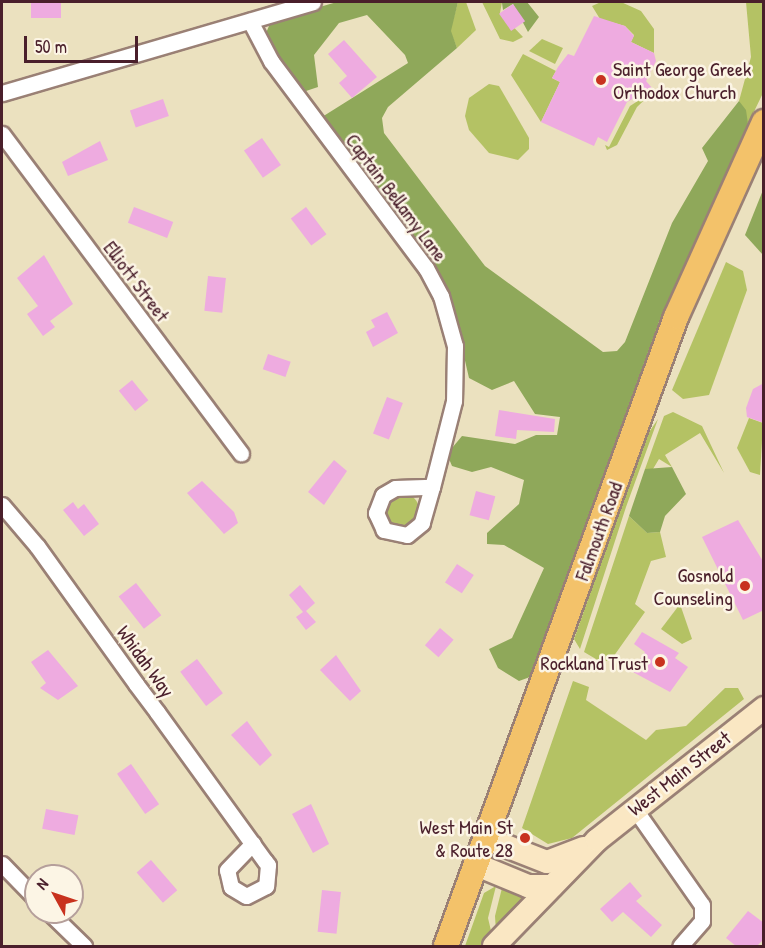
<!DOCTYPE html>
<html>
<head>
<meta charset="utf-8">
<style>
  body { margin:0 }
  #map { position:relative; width:765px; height:948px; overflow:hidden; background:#ebe1bf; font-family:"Patrick Hand",sans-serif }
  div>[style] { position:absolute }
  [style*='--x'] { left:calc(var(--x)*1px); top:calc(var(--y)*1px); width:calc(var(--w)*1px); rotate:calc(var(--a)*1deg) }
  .green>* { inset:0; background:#b4c264 }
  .round { border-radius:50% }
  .forest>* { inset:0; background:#8fa85a }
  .building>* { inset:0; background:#eeabe0; transform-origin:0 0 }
  .roads { filter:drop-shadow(2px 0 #9a8075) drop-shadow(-2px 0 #9a8075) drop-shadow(0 2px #9a8075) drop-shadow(0 -2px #9a8075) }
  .street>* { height:15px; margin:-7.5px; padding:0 7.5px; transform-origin:7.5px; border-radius:7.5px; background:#fff }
  .secondary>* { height:22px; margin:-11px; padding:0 11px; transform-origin:11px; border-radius:11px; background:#fae7c3 }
  .primary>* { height:24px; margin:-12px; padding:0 12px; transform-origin:12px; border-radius:12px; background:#f3c26a }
  .dots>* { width:16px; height:16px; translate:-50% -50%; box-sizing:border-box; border:3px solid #fcf5e5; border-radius:50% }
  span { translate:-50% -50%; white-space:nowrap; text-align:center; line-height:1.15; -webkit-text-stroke:5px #fcf5e5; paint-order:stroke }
  .poi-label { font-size:20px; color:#4a1f2b }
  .left { translate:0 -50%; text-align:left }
  .right { translate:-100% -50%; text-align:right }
  .street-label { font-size:20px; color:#4a1f2b }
  .frame { position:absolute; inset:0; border:3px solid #4a1f2b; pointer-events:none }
  .north { position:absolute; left:24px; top:864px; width:60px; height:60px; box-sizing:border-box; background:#fcf5e5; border:2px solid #b59f9b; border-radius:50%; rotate:310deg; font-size:16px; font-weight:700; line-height:24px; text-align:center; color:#4a1f2b }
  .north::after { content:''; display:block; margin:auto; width:21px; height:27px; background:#c8321e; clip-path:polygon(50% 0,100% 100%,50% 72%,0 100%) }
  .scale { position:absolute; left:24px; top:36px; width:114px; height:27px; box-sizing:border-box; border:3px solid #4a1f2b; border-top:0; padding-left:8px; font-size:18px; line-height:21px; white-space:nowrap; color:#4a1f2b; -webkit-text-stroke:4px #fcf5e5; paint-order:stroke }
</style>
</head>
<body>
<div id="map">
  <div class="green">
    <i style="clip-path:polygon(458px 2px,466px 2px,476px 30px,457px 48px,450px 31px)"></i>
    <i style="clip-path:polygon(482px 2px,502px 2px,500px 13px,523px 37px,513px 42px,500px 39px)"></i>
    <i style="clip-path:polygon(601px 2px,621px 2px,641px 11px,654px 29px,654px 53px,631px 42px,634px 35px,625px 26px,600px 19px,592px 6px)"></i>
    <i style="clip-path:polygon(746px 2px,763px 2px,763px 93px,748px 124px,739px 101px,751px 57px)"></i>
    <i style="clip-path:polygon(542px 39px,563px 48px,555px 64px,529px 51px)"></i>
    <i style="clip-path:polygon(523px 54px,556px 71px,552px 78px,560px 82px,541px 122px,511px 75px)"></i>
    <i style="clip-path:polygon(489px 84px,499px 86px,529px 138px,529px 149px,518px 160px,489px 153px,469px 130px,465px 116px,469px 98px)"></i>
    <i style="clip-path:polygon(655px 90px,637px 107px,617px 145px,607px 150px,605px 145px,609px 147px,630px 106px)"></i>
    <i style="clip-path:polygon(726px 262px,743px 271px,747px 290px,709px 395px,683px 399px,672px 390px)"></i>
    <i style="clip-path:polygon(673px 412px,702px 426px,724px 473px,700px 433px,665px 455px,672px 467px,659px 459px,653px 469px,645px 469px,664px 416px)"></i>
    <i style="clip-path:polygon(749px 418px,763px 423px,760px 475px,750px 472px,737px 448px)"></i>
    <i style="clip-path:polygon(658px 419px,626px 507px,580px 649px,574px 639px,645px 438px)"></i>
    <i class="round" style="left:385px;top:493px;width:34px;height:34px"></i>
    <i style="clip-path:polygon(629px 516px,647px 533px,660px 532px,666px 557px,651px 561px,635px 604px,645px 612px,611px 660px,601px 662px,584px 652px)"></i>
    <i style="clip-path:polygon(680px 604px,692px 639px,682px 644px,661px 629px)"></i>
    <i style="clip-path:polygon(573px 681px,589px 687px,586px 700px,646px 740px,656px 730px,686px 726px,725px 688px,738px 688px,744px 699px,572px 838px,548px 844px,522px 828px)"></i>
    <i style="clip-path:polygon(496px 886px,488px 918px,492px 935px,482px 946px,465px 946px,484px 893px)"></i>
    <i style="clip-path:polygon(502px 888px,525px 898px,496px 931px,495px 916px)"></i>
  </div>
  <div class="forest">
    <i style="clip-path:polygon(337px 2px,458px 2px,451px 31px,457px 48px,388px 107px,382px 118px,384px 133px,485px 266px,603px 352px,617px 351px,625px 342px,672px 223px,708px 161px,702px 148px,739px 101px,746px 110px,748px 124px,659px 322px,530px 677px,519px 681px,498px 668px,489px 649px,512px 638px,544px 568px,504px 545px,487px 544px,487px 533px,519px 504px,524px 480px,491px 467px,472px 472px,452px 466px,447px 454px,462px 436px,515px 444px,536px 435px,557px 435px,560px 417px,535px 414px,514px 381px,492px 390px,469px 378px,454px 313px,432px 263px,322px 117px,408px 63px,405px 55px,367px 15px,339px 23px,314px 55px,318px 87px,306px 91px,264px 38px,271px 21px)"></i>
    <i style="clip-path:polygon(527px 2px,539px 17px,528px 32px,513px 4px,503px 10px,502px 3px)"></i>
    <i style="clip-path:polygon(763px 190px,764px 255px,763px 255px,745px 235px)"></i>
    <i style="clip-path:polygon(672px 467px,686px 494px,665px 516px,660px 532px,647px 533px,629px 516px,645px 469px)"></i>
  </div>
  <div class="building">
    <i style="left:31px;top:2px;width:30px;height:16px"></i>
    <i style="left:513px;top:4px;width:21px;height:17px;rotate:55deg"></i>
    <i style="clip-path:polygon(594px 16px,625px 26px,634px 36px,631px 42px,654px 53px,656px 61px,646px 81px,652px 88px,627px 102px,607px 142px,598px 137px,594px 146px,541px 122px,560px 82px,552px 78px,558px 67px,568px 54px,574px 56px)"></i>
    <i style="clip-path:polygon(344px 40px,377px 77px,352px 98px,339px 83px,347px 76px,328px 54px)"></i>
    <i style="left:163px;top:99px;width:18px;height:35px;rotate:71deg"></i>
    <i style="left:262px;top:138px;width:33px;height:22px;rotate:55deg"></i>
    <i style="clip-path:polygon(100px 141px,108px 160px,68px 176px,62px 162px)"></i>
    <i style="left:134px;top:207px;width:42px;height:17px;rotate:21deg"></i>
    <i style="left:306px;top:207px;width:34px;height:19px;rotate:53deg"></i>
    <i style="clip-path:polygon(44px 255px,73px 304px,50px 321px,55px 327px,43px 336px,27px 314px,38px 306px,17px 278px)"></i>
    <i style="left:208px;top:276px;width:18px;height:35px;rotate:6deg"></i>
    <i style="clip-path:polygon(387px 312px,398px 333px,373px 347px,366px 332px,375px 327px,371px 320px)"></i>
    <i style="left:268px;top:354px;width:24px;height:16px;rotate:19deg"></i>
    <i style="left:132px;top:380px;width:26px;height:17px;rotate:51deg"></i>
    <i style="clip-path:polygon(764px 383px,764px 423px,747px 417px,746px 408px,753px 389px)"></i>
    <i style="left:387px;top:397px;width:17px;height:39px;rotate:21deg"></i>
    <i style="clip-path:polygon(499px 410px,555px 419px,554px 432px,517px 430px,516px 439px,495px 436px)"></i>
    <i style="clip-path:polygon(334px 460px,347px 471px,324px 505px,308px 492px)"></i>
    <i style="clip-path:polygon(202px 481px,234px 512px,238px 523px,224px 534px,187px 493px)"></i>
    <i style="left:476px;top:491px;width:20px;height:25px;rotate:15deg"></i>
    <i style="clip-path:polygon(73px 502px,78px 509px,84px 504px,99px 524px,84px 536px,63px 510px)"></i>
    <i style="clip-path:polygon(738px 520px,764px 563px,764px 610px,743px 620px,702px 537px)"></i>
    <i style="left:457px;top:564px;width:20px;height:22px;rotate:33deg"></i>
    <i style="left:136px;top:583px;width:41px;height:22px;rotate:52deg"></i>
    <i style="clip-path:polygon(300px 585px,315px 603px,306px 611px,316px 622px,306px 630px,296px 617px,303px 612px,289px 595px)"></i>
    <i style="left:440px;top:628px;width:18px;height:23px;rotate:41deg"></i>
    <i style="clip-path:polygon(642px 632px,679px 653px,675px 658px,688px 667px,670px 692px,631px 671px,645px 652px,634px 644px)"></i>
    <i style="clip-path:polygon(48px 650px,78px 686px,58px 700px,40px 688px,46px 683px,31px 662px)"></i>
    <i style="clip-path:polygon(336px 655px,361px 691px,350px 701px,320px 670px)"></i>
    <i style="left:197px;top:659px;width:43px;height:21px;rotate:53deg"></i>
    <i style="clip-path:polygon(247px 721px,272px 755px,260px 766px,231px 735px)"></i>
    <i style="left:131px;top:764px;width:49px;height:17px;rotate:55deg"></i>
    <i style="clip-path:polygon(311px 804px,329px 844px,313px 853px,292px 814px)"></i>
    <i style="left:46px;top:809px;width:33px;height:20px;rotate:11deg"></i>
    <i style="left:151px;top:860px;width:40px;height:19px;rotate:49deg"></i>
    <i style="clip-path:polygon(630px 882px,642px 896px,636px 901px,662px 925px,651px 937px,623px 912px,612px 922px,600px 909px)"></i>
    <i style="left:322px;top:890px;width:19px;height:42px;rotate:6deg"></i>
    <i style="clip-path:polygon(748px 911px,764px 923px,764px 939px,757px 946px,736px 946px,726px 938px)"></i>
  </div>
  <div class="roads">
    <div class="street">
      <i style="--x:250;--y:21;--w:45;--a:62.3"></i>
      <i style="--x:271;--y:61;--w:259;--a:53.2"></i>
      <i style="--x:426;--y:268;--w:32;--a:62"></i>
      <i style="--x:441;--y:296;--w:52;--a:74.4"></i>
      <i style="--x:455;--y:346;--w:55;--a:91"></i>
      <i style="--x:454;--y:401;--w:89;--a:104.3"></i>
      <i style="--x:432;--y:487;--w:37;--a:106"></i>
      <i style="--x:422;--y:523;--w:19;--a:141"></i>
      <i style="--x:407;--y:535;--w:24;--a:-168"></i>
      <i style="--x:384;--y:530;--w:19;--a:-115"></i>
      <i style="--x:376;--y:513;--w:19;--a:-69"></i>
      <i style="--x:383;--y:495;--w:14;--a:-30"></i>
      <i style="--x:395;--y:488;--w:37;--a:-2"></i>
      <i style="--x:2;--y:93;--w:324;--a:-16.3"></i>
      <i style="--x:2;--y:134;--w:399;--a:53.2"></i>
      <i style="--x:2;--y:505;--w:54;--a:49.5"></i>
      <i style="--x:37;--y:546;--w:170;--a:54.3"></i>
      <i style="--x:136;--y:684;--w:35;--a:53"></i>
      <i style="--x:157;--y:712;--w:184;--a:54.1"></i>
      <i style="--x:265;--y:861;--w:5;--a:53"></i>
      <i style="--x:268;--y:865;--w:21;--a:95"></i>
      <i style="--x:266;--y:886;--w:22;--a:153"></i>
      <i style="--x:246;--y:896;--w:17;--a:-149"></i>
      <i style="--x:231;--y:887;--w:17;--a:-103"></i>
      <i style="--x:227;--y:870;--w:37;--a:-46"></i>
      <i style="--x:634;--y:808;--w:118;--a:55"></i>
      <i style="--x:702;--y:905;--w:16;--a:90"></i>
      <i style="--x:702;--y:921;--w:33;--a:131"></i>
      <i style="--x:2;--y:864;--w:49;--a:45.8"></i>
      <i style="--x:49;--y:912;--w:49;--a:44.2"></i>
    </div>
    <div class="secondary">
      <i style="--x:488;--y:839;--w:63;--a:21.3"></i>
      <i style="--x:547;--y:862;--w:39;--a:-21"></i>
      <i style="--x:477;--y:865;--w:55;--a:22.4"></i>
      <i style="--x:528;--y:886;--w:24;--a:0"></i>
      <i style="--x:494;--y:946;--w:148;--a:-45.8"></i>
      <i style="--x:597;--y:840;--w:213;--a:-38.3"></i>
    </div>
    <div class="primary">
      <i style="--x:446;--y:946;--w:670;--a:-69.91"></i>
      <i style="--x:676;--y:317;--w:214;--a:-65.7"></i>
    </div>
  </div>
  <div class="dots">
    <i style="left:601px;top:80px;background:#c8321e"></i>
    <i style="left:745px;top:586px;background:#c8321e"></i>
    <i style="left:660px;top:662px;background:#c8321e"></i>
    <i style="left:525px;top:838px;background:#c8321e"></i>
  </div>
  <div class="poi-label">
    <span class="left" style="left:613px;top:80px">Saint George Greek<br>Orthodox Church</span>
    <span class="right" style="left:733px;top:586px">Gosnold<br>Counseling</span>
    <span class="right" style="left:648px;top:662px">Rockland Trust</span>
    <span class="right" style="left:513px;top:838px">West Main St<br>&amp; Route 28</span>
  </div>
  <div class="street-label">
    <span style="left:397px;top:197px;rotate:53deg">Captain Bellamy Lane</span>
    <span style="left:137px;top:281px;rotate:53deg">Elliott Street</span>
    <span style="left:598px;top:531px;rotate:-70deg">Falmouth Road</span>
    <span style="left:146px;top:661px;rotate:54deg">Whidah Way</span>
    <span style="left:679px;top:773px;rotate:-38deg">West Main Street</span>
  </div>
  <div class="frame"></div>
  <div class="north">N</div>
  <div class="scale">50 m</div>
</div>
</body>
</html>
